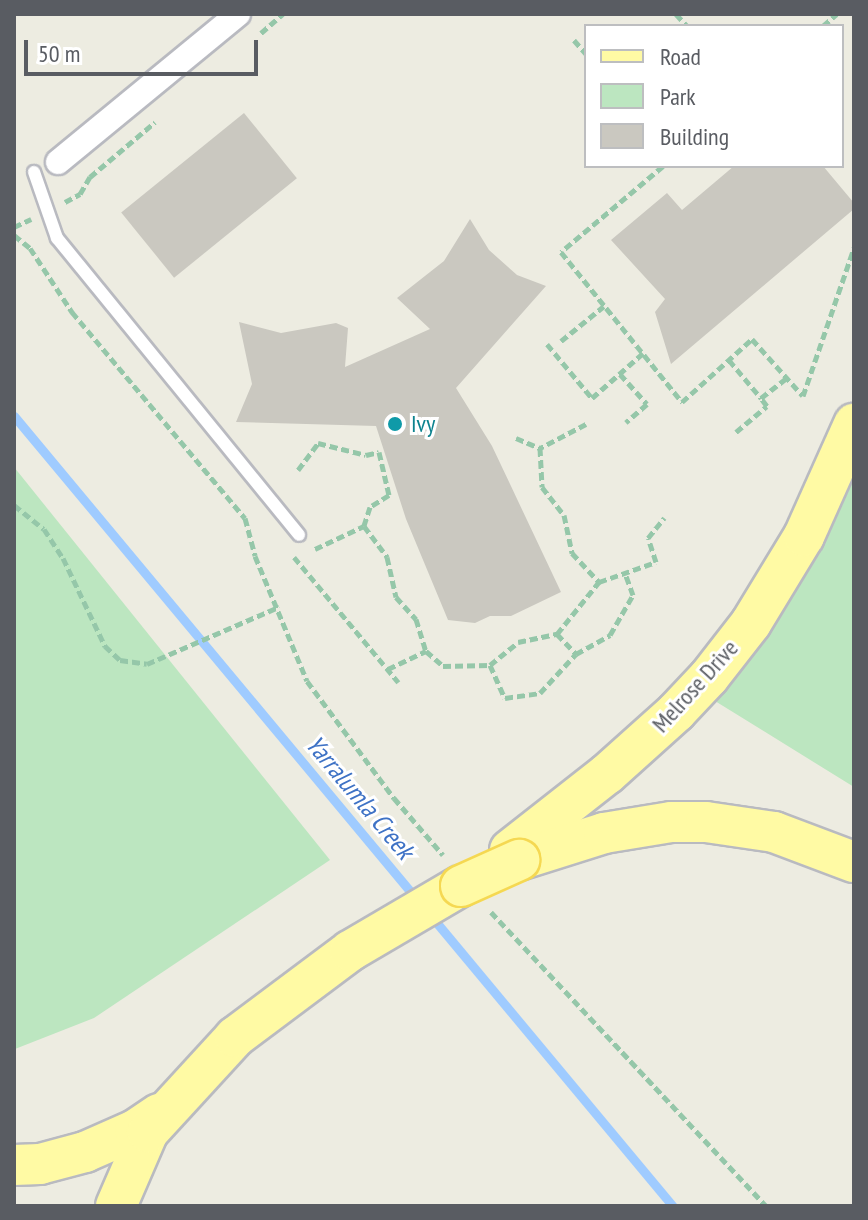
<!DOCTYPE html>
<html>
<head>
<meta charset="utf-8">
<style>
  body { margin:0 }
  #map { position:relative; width:868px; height:1220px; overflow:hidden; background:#edece1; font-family:"PT Sans Narrow",sans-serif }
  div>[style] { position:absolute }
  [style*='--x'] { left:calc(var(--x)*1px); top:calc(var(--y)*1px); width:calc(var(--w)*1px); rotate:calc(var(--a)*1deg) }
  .green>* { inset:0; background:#bce6c0 }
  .stream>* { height:9px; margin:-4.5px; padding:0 4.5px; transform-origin:4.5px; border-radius:4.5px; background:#9fcbff }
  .building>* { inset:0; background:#cac8c0; transform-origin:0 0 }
  .path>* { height:5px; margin-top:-2.5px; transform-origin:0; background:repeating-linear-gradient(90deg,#95c7a9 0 8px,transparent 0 12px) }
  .roads { filter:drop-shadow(2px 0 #b9bac0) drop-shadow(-2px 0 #b9bac0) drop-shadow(0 2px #b9bac0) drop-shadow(0 -2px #b9bac0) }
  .lane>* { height:12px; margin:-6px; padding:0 6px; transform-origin:6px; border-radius:6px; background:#fff }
  .street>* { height:24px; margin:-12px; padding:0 12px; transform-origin:12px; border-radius:12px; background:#fff }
  .primary>* { height:40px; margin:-20px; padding:0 20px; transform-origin:20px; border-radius:20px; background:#fffaa4 }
  .bridges { filter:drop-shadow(2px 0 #f5d852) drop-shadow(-2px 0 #f5d852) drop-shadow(0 2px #f5d852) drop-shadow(0 -2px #f5d852) }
  .primary-bridge>* { height:40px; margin:-20px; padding:0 20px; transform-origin:20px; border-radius:20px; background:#fffaa4 }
  .dots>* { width:22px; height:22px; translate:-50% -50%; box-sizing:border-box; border:4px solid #fff; border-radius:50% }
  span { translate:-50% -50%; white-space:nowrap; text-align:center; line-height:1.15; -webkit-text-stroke:6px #fff; paint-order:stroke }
  .culture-label { font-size:24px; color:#0d838f }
  .left { translate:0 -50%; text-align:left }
  .street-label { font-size:24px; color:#595c62 }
  .water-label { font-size:26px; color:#3e72c5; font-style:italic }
  .frame { position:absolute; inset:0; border:16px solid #595c62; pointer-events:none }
  .legend { position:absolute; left:584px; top:24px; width:260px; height:144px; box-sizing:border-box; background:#fff; border:2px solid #bdbec0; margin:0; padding:10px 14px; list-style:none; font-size:24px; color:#595c62 }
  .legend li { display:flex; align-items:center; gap:16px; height:40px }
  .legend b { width:40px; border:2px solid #bdbec0 }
  .scale { position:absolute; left:24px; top:40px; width:234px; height:36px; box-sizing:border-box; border:4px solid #595c62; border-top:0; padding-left:10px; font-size:24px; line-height:28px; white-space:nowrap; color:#595c62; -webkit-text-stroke:6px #fff; paint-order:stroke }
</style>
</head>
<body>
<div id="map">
  <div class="green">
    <i style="clip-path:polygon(14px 467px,330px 860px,94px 1018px,15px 1049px)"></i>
    <i style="clip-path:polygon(854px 471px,854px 787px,715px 701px,802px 577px)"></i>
  </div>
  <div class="stream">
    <i style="--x:14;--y:416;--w:633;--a:50.19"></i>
    <i style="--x:431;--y:916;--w:378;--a:50.2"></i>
  </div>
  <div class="building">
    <i style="left:244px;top:113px;width:84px;height:158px;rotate:51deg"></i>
    <i style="clip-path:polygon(734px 166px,823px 166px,854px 203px,854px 209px,671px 364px,655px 312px,665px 299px,611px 240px,667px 193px,682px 210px)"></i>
    <i style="clip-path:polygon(470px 219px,489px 250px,517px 275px,546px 286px,456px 388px,492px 446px,561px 592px,511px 616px,490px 616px,475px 623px,448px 620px,406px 519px,376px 426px,236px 422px,252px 384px,239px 322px,281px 333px,336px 323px,348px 328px,345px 367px,430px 329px,397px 298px,444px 261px)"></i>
  </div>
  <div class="path">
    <i style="--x:676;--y:14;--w:16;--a:47"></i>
    <i style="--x:823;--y:26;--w:18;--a:-41"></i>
    <i style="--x:261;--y:33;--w:29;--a:-41"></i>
    <i style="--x:574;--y:40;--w:18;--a:49"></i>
    <i style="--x:663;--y:166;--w:133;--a:139.9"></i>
    <i style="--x:561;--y:252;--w:193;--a:51.1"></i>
    <i style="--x:682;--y:402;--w:94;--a:-42"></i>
    <i style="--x:752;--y:339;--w:76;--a:48.2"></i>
    <i style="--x:803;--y:396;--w:157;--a:-71"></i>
    <i style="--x:65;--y:202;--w:17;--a:-28"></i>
    <i style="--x:80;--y:194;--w:20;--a:-60"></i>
    <i style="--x:90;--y:177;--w:85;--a:-40.2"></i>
    <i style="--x:14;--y:227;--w:19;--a:-25"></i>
    <i style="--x:14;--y:235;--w:21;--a:39"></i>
    <i style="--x:30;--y:248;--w:77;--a:56.7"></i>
    <i style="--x:72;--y:312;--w:269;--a:50"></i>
    <i style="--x:245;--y:518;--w:39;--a:75"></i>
    <i style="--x:255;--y:556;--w:135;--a:67.4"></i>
    <i style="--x:307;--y:681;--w:146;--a:53.4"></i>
    <i style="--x:394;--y:798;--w:75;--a:49.3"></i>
    <i style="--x:561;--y:341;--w:55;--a:-39.1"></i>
    <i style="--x:547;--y:344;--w:70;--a:50.2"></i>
    <i style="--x:592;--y:398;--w:68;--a:-41.4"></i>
    <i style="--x:729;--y:360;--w:50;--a:49.9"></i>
    <i style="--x:620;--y:374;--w:40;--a:48"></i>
    <i style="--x:647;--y:404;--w:28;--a:139"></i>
    <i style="--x:586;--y:424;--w:52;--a:152.4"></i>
    <i style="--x:540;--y:448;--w:39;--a:87"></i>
    <i style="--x:542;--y:487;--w:36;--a:52"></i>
    <i style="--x:564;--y:515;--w:39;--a:78"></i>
    <i style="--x:572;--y:553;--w:40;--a:47"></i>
    <i style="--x:736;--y:432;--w:40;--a:-40"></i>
    <i style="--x:767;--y:406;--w:10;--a:-127"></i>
    <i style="--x:761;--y:398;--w:33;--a:-38"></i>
    <i style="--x:516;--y:438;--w:26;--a:23"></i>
    <i style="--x:298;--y:470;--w:34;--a:-53"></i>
    <i style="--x:318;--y:443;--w:49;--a:14"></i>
    <i style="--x:366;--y:455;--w:13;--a:-13"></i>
    <i style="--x:379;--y:452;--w:44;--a:76.9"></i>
    <i style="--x:389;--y:495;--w:22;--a:148"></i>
    <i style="--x:370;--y:507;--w:20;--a:108"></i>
    <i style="--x:364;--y:526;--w:39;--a:53"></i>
    <i style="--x:387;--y:557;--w:41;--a:77.3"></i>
    <i style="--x:396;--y:597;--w:30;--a:48"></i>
    <i style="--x:416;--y:619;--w:34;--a:73"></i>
    <i style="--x:426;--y:651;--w:23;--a:41"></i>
    <i style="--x:443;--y:666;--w:47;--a:-1.2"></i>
    <i style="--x:490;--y:665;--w:36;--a:-39"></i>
    <i style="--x:518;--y:642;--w:40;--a:-12"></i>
    <i style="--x:557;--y:634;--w:67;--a:-51.1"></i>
    <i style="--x:599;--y:582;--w:60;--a:-19.3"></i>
    <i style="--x:656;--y:562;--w:25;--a:-108"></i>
    <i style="--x:648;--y:538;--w:26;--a:-51"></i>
    <i style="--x:14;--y:505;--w:38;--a:39"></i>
    <i style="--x:44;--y:529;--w:35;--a:57"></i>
    <i style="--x:63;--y:558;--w:98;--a:64.5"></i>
    <i style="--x:105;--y:646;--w:21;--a:43"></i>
    <i style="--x:120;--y:660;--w:27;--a:8"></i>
    <i style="--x:147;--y:664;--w:144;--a:-23.4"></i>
    <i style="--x:315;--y:549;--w:54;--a:-25.1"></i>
    <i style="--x:294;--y:557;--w:163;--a:50.2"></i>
    <i style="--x:557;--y:634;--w:28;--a:46"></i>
    <i style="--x:490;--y:665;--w:36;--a:66"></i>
    <i style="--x:505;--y:698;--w:35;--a:-8"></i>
    <i style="--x:540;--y:693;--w:53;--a:-47.3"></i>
    <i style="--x:576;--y:654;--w:39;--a:-29"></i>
    <i style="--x:610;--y:635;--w:46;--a:-60.1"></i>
    <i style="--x:633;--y:595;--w:23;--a:-110"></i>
    <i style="--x:388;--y:669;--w:42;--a:-25.3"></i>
    <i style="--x:491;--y:912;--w:403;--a:46.9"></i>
  </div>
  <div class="roads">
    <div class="lane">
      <i style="--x:34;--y:172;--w:70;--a:70.8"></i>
      <i style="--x:57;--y:238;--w:383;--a:50.8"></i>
    </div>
    <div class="street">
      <i style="--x:58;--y:162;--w:233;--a:-39.4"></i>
    </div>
    <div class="primary">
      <i style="--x:510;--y:850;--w:123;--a:-38.1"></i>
      <i style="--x:607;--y:774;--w:93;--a:-41.9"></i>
      <i style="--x:676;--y:712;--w:48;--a:-46.7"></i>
      <i style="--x:709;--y:677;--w:68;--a:-52.1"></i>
      <i style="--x:751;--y:623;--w:102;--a:-58.7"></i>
      <i style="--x:804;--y:536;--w:123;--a:-65.9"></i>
      <i style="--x:519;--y:860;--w:89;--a:-17.6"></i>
      <i style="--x:604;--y:833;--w:68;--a:-9.3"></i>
      <i style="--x:671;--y:822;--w:35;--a:0"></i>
      <i style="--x:706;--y:822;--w:69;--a:8.4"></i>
      <i style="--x:774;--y:832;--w:85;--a:20.6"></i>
      <i style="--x:14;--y:1165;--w:26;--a:-2"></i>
      <i style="--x:40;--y:1164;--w:47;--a:-14.9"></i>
      <i style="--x:85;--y:1152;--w:55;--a:-23.7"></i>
      <i style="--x:135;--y:1130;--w:29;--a:-34"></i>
      <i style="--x:116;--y:1206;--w:81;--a:-66.6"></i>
      <i style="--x:148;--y:1132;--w:129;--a:-47.5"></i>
      <i style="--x:235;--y:1037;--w:144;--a:-36.8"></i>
      <i style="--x:350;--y:951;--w:129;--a:-30.4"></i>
    </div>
  </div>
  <div class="bridges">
    <div class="primary-bridge">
      <i style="--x:461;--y:886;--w:64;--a:-24.1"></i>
    </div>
  </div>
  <div class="dots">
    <i style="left:395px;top:424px;background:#0f9aa8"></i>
  </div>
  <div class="culture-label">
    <span class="left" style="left:411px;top:424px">Ivy</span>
  </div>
  <div class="street-label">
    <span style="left:695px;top:686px;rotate:-48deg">Melrose Drive</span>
  </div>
  <div class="water-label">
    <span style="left:360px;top:797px;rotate:50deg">Yarralumla Creek</span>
  </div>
  <div class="frame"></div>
  <ul class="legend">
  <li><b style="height:10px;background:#fffaa4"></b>Road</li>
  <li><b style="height:22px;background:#bce6c0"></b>Park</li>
  <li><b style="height:22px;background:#cac8c0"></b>Building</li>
  </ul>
  <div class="scale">50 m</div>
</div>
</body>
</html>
